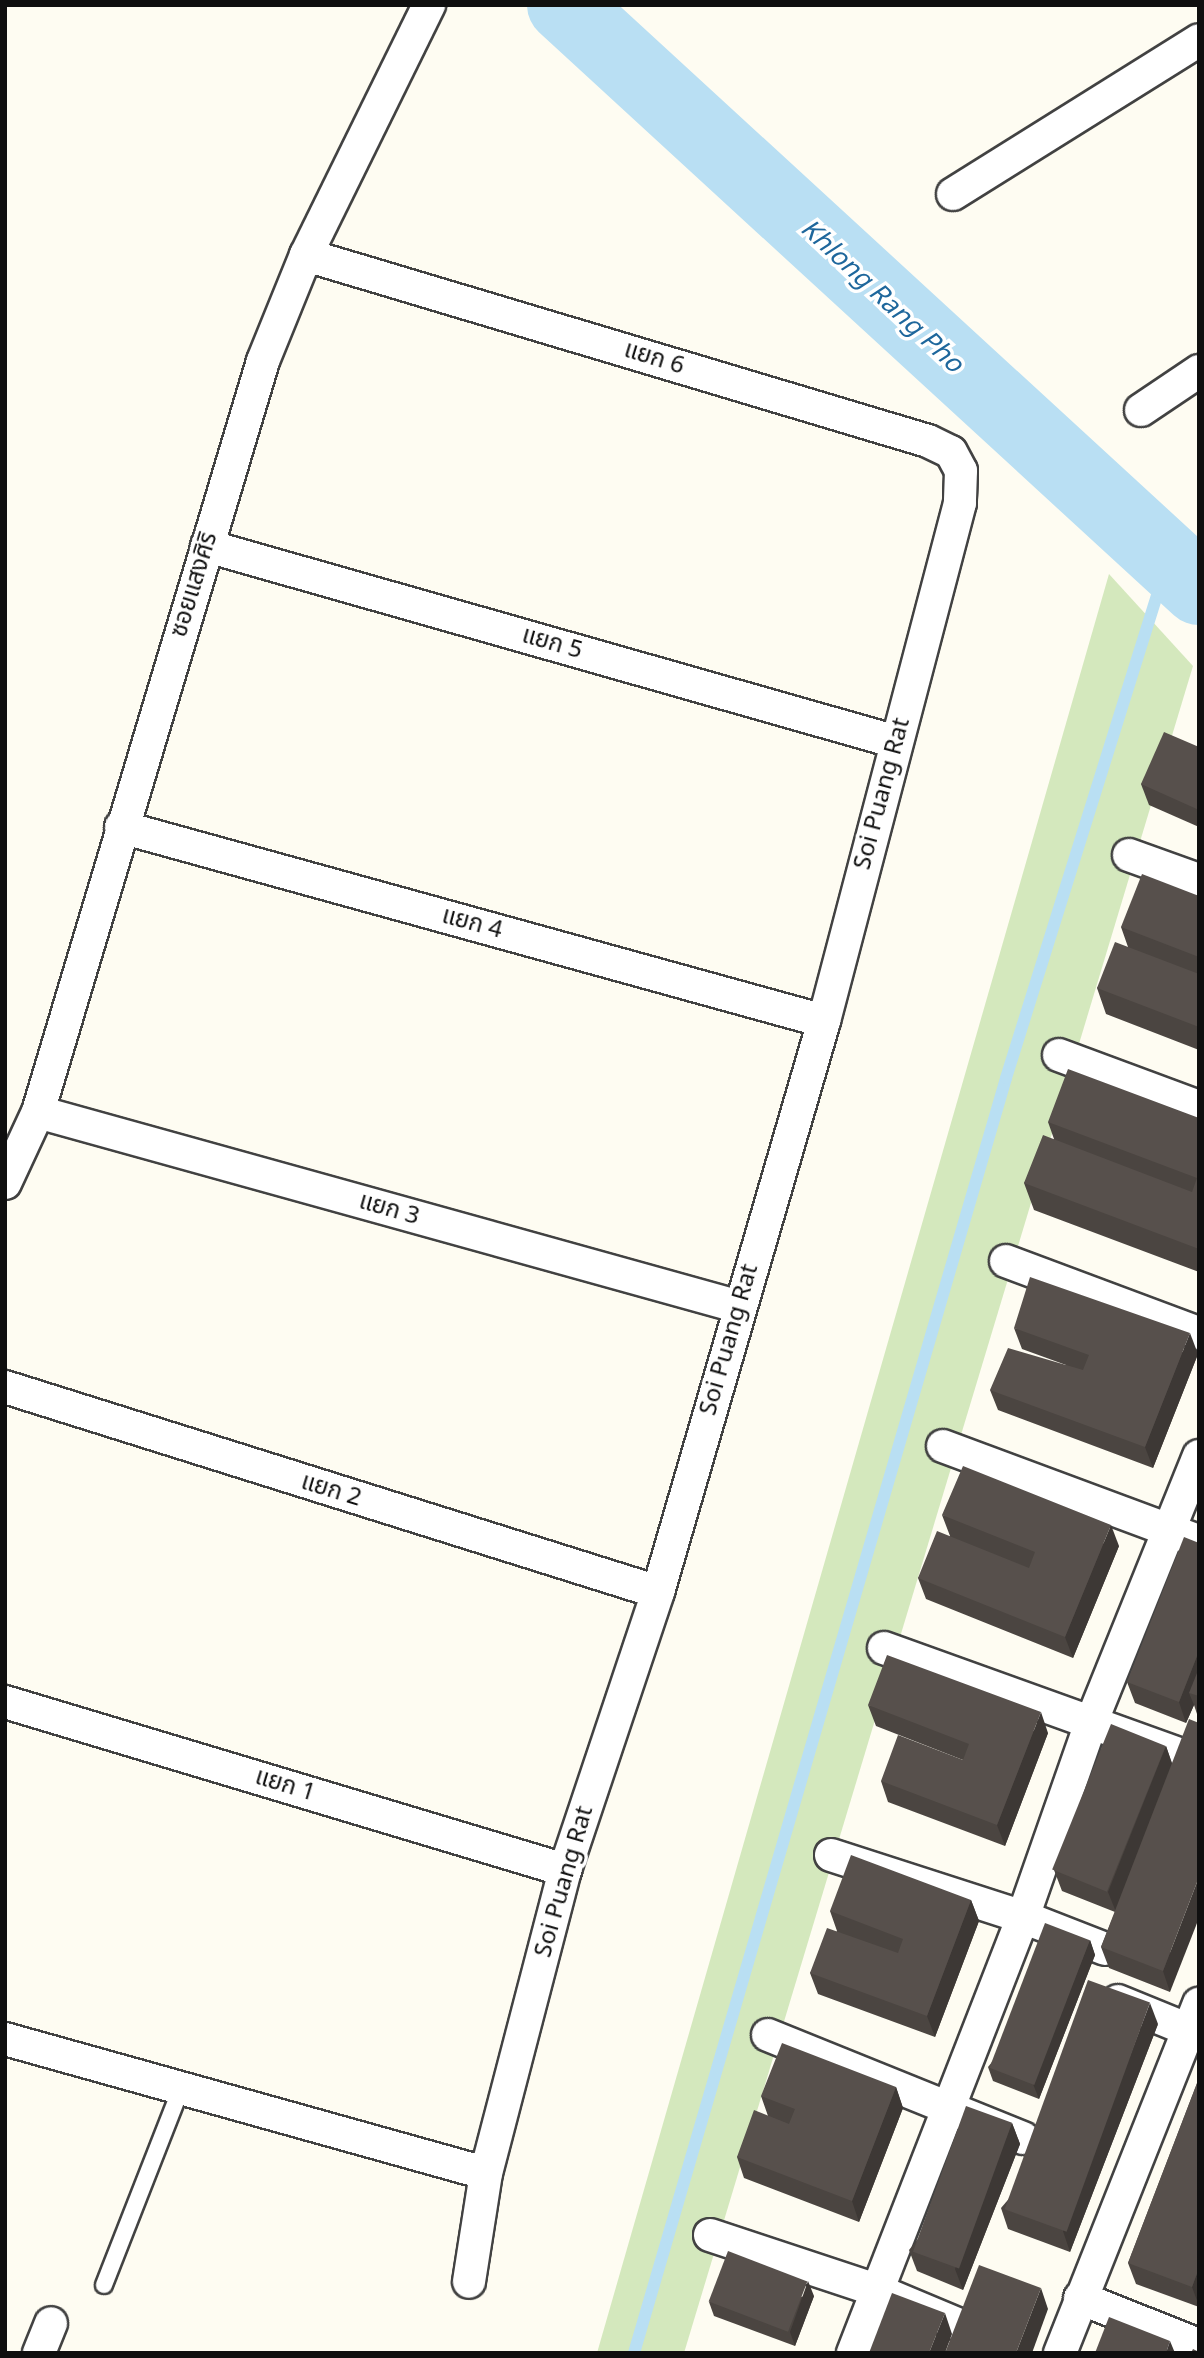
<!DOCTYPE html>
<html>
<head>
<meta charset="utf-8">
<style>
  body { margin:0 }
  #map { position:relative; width:1204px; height:2358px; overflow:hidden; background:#fefcf2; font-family:Georgia,"Noto Sans Thai",serif }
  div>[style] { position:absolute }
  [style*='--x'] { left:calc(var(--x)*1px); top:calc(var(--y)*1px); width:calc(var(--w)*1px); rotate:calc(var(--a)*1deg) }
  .green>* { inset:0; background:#d4e8bd }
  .stream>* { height:12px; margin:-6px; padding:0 6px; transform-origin:6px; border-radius:6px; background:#b9dff3 }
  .river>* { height:74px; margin:-37px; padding:0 37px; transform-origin:37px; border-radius:37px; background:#b9dff3 }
  .roads { filter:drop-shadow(2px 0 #424242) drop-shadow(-2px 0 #424242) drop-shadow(0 2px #424242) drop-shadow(0 -2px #424242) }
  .service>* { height:16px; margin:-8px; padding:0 8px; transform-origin:8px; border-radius:8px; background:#fff }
  .minor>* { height:32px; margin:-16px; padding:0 16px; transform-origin:16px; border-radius:16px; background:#fff }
  .wall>* { inset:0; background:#4b4541 }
  .shaded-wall>* { inset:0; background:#3d3835 }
  .building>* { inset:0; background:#57504c; transform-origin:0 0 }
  span { translate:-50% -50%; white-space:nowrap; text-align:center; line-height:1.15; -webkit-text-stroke:7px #fff; paint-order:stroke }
  .street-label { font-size:24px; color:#0f0f0f }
  .water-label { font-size:26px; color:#1e679c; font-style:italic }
  .frame { position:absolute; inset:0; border:7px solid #0f0f0f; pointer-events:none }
</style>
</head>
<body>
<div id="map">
  <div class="green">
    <i style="clip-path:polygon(1109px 574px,1193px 666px,684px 2353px,597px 2353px)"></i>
  </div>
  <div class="stream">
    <i style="--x:634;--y:2353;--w:1328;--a:-73.73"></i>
    <i style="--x:1006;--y:1078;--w:543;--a:-72.63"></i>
  </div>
  <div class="river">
    <i style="--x:564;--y:5;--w:862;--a:42.56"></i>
  </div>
  <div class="roads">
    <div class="service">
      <i style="--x:104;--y:2285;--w:208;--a:-68.6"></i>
    </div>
    <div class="minor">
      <i style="--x:953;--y:194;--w:290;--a:-32"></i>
      <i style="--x:306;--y:255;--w:649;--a:16.65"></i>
      <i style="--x:928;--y:441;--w:25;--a:26"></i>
      <i style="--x:951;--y:452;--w:21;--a:62"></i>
      <i style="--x:961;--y:471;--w:32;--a:92"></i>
      <i style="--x:960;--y:503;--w:536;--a:104.71"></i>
      <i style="--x:824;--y:1021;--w:595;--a:106.21"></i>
      <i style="--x:658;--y:1592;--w:293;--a:108.5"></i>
      <i style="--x:565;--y:1870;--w:313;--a:104.6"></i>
      <i style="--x:486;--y:2173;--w:110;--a:98.9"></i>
      <i style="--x:1141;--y:410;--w:70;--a:-33.9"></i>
      <i style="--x:207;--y:546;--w:717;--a:15.86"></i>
      <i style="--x:121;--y:827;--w:729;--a:15.43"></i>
      <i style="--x:1129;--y:855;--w:74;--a:19.7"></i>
      <i style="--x:1059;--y:1055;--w:149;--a:20.4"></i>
      <i style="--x:38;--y:1112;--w:729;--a:15.52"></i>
      <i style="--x:5;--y:1183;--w:78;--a:-65.1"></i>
      <i style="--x:38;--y:1112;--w:784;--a:-73.32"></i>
      <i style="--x:263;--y:361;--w:114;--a:-67.9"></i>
      <i style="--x:306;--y:255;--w:279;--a:-63.8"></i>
      <i style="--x:1006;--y:1261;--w:206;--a:20.5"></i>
      <i style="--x:5;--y:1387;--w:684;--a:17.43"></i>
      <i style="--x:943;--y:1446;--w:273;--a:20.4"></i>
      <i style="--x:884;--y:1648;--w:310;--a:19.8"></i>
      <i style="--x:5;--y:1702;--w:585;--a:16.7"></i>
      <i style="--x:831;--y:1855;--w:202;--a:17.9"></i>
      <i style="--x:1023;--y:1917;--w:88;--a:21.3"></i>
      <i style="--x:1118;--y:2001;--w:87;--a:22.2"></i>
      <i style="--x:768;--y:2035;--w:275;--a:22"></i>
      <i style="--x:5;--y:2039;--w:499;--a:15.6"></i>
      <i style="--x:710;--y:2235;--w:175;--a:18.3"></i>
      <i style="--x:876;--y:2290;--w:86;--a:22.7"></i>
      <i style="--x:1080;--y:2298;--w:128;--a:21.6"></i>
      <i style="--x:39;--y:2353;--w:32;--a:-68"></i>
      <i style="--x:853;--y:2353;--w:468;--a:-68.7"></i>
      <i style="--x:1023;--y:1917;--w:206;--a:-70.7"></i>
      <i style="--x:1091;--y:1723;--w:288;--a:-68"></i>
      <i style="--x:1060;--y:2353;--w:376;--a:-68.3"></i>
    </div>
  </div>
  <div class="wall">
    <i style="clip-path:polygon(1199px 747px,1199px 827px,1149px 805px,1141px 784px)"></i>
    <i style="clip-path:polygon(1199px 896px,1199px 1050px,1106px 1014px,1097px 988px,1128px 947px,1121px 927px)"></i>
    <i style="clip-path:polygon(1199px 1118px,1199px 1272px,1034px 1210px,1024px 1183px,1054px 1139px,1048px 1122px)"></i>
    <i style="clip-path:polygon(1014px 1328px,1198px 1354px,1153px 1468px,998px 1410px,990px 1390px,1066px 1365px,1022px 1349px)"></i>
    <i style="clip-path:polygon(942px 1515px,1119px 1546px,1073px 1658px,926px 1599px,918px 1578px,950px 1536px)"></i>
    <i style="clip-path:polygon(1199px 1543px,1199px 1714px,1197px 1714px,1194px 1705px,1186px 1723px,1135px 1703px,1127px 1682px)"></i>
    <i style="clip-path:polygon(868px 1705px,1048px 1733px,1005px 1846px,888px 1802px,881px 1781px,963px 1760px,876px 1726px)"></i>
    <i style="clip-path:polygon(1166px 1746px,1172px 1763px,1170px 1992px,1109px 1968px,1101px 1947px,1115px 1912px,1062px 1891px,1054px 1870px)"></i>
    <i style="clip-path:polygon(971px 1900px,979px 1921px,935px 2037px,818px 1994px,810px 1973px,837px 1931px,830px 1911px)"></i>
    <i style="clip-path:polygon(1090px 1940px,1095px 1955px,1039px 2099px,993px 2081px,988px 2067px)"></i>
    <i style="clip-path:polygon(1158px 2024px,1070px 2252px,1008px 2229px,1001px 2208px)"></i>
    <i style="clip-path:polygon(1199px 2078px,1199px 2307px,1136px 2284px,1128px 2263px)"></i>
    <i style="clip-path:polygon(896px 2087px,903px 2108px,859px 2222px,744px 2178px,737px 2157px,768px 2116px,761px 2096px)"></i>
    <i style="clip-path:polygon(1012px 2123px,1020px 2144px,963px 2290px,917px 2271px,909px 2250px)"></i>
    <i style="clip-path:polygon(814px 2296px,795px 2346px,714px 2316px,709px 2302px)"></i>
  </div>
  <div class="shaded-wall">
    <i style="clip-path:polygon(1190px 1333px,1198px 1354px,1153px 1468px,1145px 1447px)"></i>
    <i style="clip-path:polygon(1111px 1525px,1119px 1546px,1073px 1658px,1065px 1637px)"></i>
    <i style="clip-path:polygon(1199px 1651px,1199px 1691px,1189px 1693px,1194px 1705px,1186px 1723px,1179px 1702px)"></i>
    <i style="clip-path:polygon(1041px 1712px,1048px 1733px,1005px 1846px,997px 1825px)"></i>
    <i style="clip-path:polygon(1166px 1746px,1173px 1767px,1116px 1912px,1108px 1892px)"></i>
    <i style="clip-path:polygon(1199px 1877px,1199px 1918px,1170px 1992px,1163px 1971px)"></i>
    <i style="clip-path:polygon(971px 1900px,979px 1921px,935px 2037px,927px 2016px)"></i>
    <i style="clip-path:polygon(1090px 1940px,1095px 1955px,1039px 2099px,1033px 2084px)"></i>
    <i style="clip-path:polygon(1150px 2003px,1158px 2024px,1070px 2252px,1063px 2231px)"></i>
    <i style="clip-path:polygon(896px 2087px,903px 2108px,859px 2222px,852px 2201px)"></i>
    <i style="clip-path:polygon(1012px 2123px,1020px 2144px,963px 2290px,955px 2269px)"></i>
    <i style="clip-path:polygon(1199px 2268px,1199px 2306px,1192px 2287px)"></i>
    <i style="clip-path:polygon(808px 2281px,814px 2296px,795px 2346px,790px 2332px)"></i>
    <i style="clip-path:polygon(1041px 2288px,1048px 2309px,1032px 2353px,1016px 2353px)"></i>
    <i style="clip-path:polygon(945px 2313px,952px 2334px,945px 2353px,929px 2353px)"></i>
    <i style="clip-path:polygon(1170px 2341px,1175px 2353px,1166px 2353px)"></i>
  </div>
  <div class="building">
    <i style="clip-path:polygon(1164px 732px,1199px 747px,1199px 810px,1141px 784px)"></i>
    <i style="clip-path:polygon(1142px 874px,1199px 896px,1199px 957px,1121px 927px)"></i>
    <i style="clip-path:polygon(1115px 942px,1199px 974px,1199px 1027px,1097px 988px)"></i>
    <i style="clip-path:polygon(1068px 1069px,1199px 1118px,1199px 1249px,1024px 1183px,1043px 1135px,1192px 1192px,1197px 1178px,1048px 1122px)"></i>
    <i style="clip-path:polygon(1030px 1277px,1190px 1333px,1145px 1447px,990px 1390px,1008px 1348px,1083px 1370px,1089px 1355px,1014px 1328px)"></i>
    <i style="clip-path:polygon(963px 1466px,1111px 1525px,1065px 1637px,918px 1578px,937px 1531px,1029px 1568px,1035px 1552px,942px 1515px)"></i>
    <i style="clip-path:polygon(1184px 1537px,1199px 1543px,1199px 1651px,1179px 1702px,1127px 1682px)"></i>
    <i style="clip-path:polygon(887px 1655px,1041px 1712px,997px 1825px,881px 1781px,898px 1735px,963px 1760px,969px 1744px,868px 1705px)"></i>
    <i style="clip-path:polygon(1199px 1668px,1199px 1696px,1189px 1693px)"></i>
    <i style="clip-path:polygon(1189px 1719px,1199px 1723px,1199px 1877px,1163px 1971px,1101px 1947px)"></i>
    <i style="left:1111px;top:1724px;width:59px;height:157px;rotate:22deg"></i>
    <i style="clip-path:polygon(851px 1855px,971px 1900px,927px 2016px,810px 1973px,827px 1928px,898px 1953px,903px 1939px,830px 1911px)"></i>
    <i style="left:1045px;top:1923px;width:48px;height:155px;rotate:21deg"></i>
    <i style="left:1088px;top:1980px;width:66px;height:244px;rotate:20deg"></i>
    <i style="clip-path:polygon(782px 2043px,896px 2087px,852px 2201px,737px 2157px,754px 2110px,789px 2124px,795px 2109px,761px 2096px)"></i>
    <i style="clip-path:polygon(1199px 2078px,1199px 2268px,1192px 2287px,1128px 2263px)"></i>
    <i style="left:966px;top:2106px;width:49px;height:155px;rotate:20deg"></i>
    <i style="left:728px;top:2251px;width:85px;height:54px;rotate:21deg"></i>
    <i style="clip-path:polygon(979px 2265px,1041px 2288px,1016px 2353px,945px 2353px)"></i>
    <i style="clip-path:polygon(892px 2293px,945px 2313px,929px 2353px,869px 2353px)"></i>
    <i style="clip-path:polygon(1109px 2317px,1170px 2341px,1166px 2353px,1095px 2353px)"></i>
    <i style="clip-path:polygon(1193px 2349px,1199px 2352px,1199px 2353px,1191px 2353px)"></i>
  </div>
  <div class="street-label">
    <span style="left:654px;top:359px;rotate:17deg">แยก 6</span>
    <span style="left:195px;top:585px;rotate:-73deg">ซอยแสงศิริ</span>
    <span style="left:552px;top:644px;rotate:16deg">แยก 5</span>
    <span style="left:883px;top:794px;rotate:-75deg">Soi Puang Rat</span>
    <span style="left:472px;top:924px;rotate:15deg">แยก 4</span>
    <span style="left:389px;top:1210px;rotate:16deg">แยก 3</span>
    <span style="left:730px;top:1340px;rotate:-74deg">Soi Puang Rat</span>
    <span style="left:331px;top:1491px;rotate:17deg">แยก 2</span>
    <span style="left:285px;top:1786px;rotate:17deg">แยก 1</span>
    <span style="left:565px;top:1882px;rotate:-74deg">Soi Puang Rat</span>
  </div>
  <div class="water-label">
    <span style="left:881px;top:297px;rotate:43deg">Khlong Rang Pho</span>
  </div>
  <div class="frame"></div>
</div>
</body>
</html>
